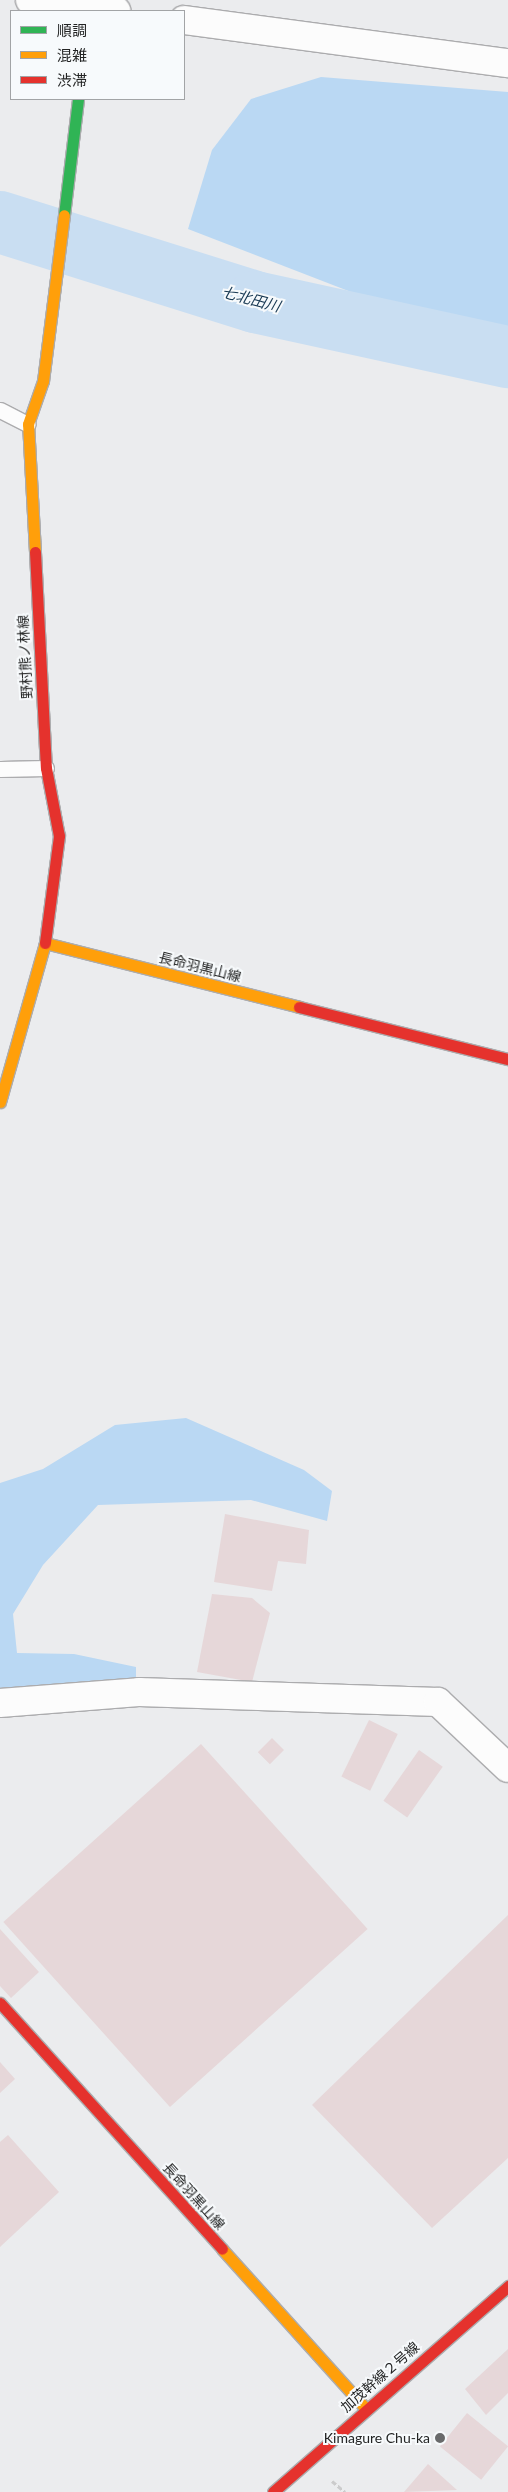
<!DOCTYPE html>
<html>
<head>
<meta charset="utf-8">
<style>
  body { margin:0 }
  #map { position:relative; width:508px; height:2492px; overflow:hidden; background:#ebecee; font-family:Lato,"Noto Sans JP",sans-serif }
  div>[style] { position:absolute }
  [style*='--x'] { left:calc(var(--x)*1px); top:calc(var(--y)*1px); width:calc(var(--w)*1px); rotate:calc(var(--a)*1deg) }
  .green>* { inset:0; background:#bad8f3 }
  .river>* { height:62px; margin:-31px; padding:0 31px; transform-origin:31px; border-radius:31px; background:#c9def2 }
  .building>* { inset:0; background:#e6d7d9; transform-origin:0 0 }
  .path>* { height:3px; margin-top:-1.5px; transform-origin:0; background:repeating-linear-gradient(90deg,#cbcbcc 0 5px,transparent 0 7.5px) }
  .roads { filter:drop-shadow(1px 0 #acacae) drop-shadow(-1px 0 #acacae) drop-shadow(0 1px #acacae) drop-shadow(0 -1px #acacae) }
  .lane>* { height:15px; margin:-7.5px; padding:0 7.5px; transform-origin:7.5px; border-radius:7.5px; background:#fcfcfc }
  .street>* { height:28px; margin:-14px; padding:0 14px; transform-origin:14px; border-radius:14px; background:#fcfcfc }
  .fast>* { height:11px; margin:-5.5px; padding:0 5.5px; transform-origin:5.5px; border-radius:5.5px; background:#30b455 }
  .slow>* { height:11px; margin:-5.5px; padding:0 5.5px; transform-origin:5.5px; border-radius:5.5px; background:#ff9f0a }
  .jam>* { height:11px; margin:-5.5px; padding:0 5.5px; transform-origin:5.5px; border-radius:5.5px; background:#e5322d }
  .dots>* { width:14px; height:14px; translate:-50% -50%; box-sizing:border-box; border:2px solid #f7fafc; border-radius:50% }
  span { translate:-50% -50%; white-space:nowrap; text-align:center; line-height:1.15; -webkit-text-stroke:4px #f7fafc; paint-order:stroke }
  .street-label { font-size:14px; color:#232424 }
  .poi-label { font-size:14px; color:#232424 }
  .right { translate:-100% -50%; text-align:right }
  .water-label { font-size:15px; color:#173852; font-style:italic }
  .legend { position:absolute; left:10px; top:10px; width:175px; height:90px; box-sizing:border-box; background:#f7fafc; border:1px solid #a2a4a6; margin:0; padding:6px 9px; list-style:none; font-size:15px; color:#232424 }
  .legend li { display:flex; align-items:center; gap:10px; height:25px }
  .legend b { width:25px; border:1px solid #a2a4a6 }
</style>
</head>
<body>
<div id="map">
  <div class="green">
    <i style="clip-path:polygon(321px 77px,508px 92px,508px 338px,351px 292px,188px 229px,212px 150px,251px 99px)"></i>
    <i style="clip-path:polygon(186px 1418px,304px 1470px,332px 1491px,327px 1521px,251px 1500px,98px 1505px,43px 1565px,13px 1614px,17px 1653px,74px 1654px,136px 1667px,136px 1680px,0 1688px,0 1483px,43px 1469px,115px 1425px)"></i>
  </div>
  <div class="river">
    <i style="--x:0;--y:222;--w:267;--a:17.4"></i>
    <i style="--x:255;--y:302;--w:259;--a:12.3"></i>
  </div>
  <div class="building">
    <i style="clip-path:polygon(225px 1514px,309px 1530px,306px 1564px,278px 1561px,272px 1591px,214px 1582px)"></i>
    <i style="clip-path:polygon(212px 1594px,252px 1598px,270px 1613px,252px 1682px,197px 1672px)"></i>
    <i style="left:369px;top:1720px;width:32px;height:63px;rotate:26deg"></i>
    <i style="left:272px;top:1738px;width:17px;height:20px;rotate:45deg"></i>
    <i style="left:201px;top:1744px;width:249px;height:266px;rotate:48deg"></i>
    <i style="left:419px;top:1750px;width:29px;height:62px;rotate:35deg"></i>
    <i style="clip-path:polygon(508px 1915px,508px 2158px,432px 2228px,312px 2105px)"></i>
    <i style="clip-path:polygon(0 1929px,39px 1972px,11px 1998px,0 1986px)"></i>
    <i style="clip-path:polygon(0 2062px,15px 2079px,0 2093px)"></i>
    <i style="clip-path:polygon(8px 2135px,59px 2192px,0 2247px,0 2142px)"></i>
    <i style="clip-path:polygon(508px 2349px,508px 2393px,486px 2415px,465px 2389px)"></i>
    <i style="left:467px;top:2413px;width:53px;height:43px;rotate:39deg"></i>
    <i style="clip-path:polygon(428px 2464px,457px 2490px,404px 2492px)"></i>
  </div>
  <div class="path">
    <i style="--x:332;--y:2481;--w:17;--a:40"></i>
  </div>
  <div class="roads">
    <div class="lane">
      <i style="--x:0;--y:410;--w:31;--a:27"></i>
      <i style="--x:0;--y:769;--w:46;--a:-1.2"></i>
    </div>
    <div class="street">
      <i style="--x:30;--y:0;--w:87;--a:7.3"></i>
      <i style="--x:184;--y:20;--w:327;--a:7.6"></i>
      <i style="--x:0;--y:1703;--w:139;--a:-4.5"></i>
      <i style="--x:139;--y:1692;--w:299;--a:1.9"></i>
      <i style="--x:438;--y:1702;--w:96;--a:43.3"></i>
    </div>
    <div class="fast">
      <i style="--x:64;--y:215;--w:117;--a:-83.1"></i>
    </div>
    <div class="slow">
      <i style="--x:35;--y:552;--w:128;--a:-93.1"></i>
      <i style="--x:28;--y:424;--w:46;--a:-70.8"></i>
      <i style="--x:43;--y:381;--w:167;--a:-82.8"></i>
      <i style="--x:0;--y:1102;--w:165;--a:-74.2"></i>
      <i style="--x:45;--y:943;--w:262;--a:14.1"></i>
      <i style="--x:222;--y:2249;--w:215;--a:48"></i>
    </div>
    <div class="jam">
      <i style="--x:35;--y:552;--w:216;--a:87.1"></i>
      <i style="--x:46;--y:768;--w:69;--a:79.2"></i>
      <i style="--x:59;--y:836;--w:108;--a:97.5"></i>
      <i style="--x:299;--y:1007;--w:215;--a:14"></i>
      <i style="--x:0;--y:2003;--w:331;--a:47.9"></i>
      <i style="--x:273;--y:2492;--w:313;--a:-41.2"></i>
    </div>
  </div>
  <div class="dots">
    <i style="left:440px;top:2438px;background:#696a6b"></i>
  </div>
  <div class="street-label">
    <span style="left:25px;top:657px;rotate:-93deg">野村熊ノ林線</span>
    <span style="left:200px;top:967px;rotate:14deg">長命羽黒山線</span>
    <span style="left:194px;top:2196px;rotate:48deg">長命羽黒山線</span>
    <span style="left:380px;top:2377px;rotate:-41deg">加茂幹線２号線</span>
  </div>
  <div class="poi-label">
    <span class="right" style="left:430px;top:2438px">Kimagure Chu-ka</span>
  </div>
  <div class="water-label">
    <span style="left:251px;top:299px;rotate:15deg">七北田川</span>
  </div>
  <ul class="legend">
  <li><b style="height:6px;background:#30b455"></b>順調</li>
  <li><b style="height:6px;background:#ff9f0a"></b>混雑</li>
  <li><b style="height:6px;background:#e5322d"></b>渋滞</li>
  </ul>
</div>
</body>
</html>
